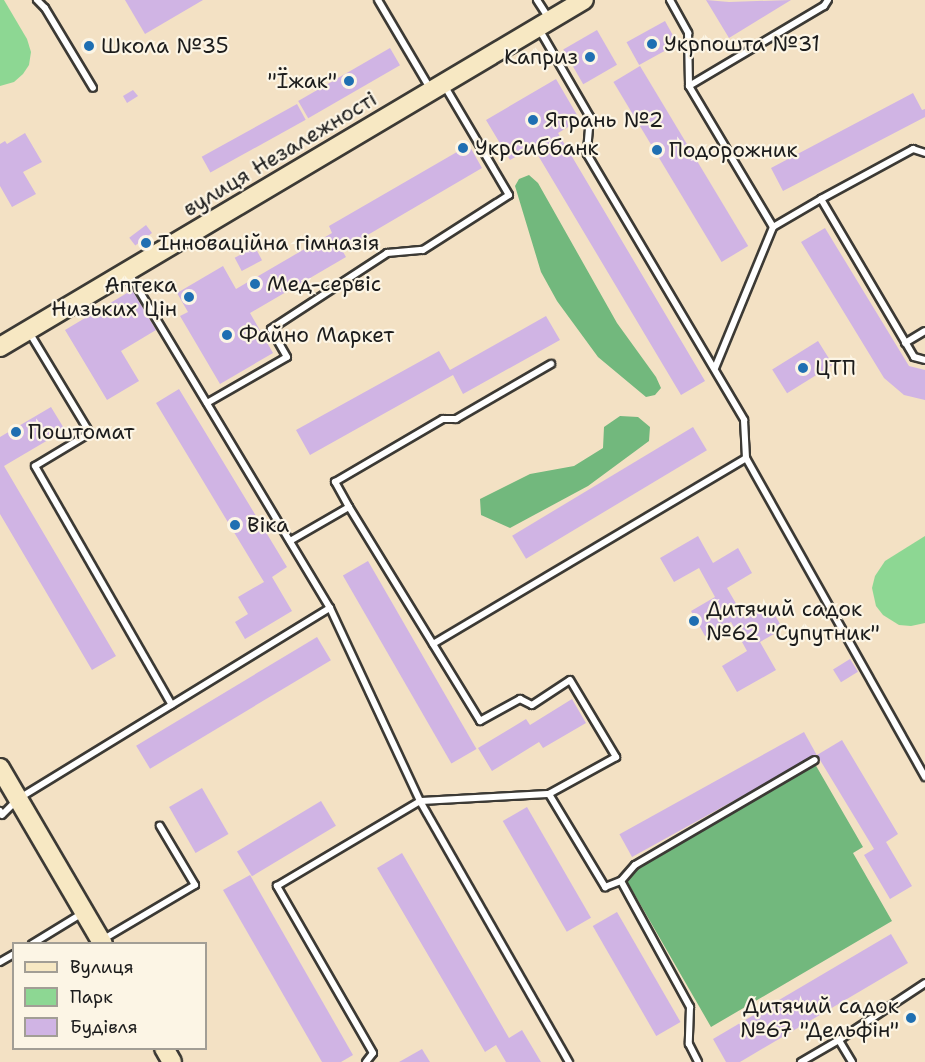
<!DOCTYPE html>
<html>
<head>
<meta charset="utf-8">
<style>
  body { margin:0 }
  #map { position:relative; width:925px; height:1062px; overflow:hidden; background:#f3e1c4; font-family:"Shantell Sans",sans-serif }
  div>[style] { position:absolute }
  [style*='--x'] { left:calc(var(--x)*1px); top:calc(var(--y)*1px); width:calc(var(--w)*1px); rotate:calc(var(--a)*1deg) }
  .green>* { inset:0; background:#8dd793 }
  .forest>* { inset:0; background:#72b87d }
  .building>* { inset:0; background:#d0b4e4; transform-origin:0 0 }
  .roads { filter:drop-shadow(2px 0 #3c3a35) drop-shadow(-2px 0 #3c3a35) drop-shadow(0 2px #3c3a35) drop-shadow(0 -2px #3c3a35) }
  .lane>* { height:6px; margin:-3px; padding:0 3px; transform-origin:3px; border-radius:3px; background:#fff }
  .secondary>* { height:18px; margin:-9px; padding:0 9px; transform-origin:9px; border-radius:9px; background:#f7e8c3 }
  .dots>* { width:16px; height:16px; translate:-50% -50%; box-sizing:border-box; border:3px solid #fcf5e5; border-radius:50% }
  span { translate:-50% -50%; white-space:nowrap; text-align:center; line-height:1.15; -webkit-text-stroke:4.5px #fcf5e5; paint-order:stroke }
  .poi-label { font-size:21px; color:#1c1c1c }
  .left { translate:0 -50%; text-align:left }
  .right { translate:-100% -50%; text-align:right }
  .street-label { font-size:21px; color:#1c1c1c }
  .legend { position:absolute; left:12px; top:942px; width:195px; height:108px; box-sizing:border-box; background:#fcf5e5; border:2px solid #a29e95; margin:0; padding:8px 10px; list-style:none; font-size:18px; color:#1c1c1c }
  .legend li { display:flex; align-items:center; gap:12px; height:30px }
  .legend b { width:30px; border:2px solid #a29e95 }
</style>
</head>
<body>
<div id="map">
  <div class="green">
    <i style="clip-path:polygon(0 0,4px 0,27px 39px,31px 52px,29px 65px,23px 74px,14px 82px,0 86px)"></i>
    <i style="clip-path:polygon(925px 536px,925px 623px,911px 626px,899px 625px,883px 615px,876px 606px,872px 588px,875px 576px,885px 561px)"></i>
  </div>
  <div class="forest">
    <i style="clip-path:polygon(529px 175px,538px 183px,617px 323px,656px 377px,661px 388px,655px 395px,646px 397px,598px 357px,557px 301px,541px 272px,515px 186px,519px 179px)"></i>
    <i style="clip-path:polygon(620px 416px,638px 417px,650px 427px,649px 441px,588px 486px,510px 528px,481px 515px,480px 499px,530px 474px,574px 466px,603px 448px,604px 427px)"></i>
    <i style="clip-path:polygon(815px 764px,863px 847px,853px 853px,892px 921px,711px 1027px,624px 876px)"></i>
  </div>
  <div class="building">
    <i style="clip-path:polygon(125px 0,203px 0,145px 34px)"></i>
    <i style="clip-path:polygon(706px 0,729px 2px,791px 0,729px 38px)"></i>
    <i style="left:665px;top:21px;width:26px;height:44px;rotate:61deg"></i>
    <i style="left:597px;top:30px;width:40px;height:39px;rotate:60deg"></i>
    <i style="left:390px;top:48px;width:20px;height:106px;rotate:60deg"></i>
    <i style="left:640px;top:66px;width:210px;height:31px;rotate:59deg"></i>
    <i style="clip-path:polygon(556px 79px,580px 120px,558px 133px,705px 381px,681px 395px,533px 147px,510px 160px,486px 120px)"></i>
    <i style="clip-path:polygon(133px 90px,138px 96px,127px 103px,123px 96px)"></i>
    <i style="clip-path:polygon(913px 93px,922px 110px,925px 109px,925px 117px,783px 191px,771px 168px)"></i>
    <i style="left:297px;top:104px;width:18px;height:109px;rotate:61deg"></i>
    <i style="clip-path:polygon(25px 133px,42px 162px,23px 172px,36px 194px,12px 207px,0 186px,0 144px,5px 141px,7px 144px)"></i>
    <i style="clip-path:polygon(469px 145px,482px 168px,342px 250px,346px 257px,250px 313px,273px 353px,220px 384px,180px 316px,188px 312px,177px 293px,223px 266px,236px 289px,332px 233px,329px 226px)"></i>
    <i style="left:146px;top:225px;width:10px;height:21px;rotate:53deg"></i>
    <i style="clip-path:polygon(825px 228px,909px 366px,925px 370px,925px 400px,904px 395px,884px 378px,801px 242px)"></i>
    <i style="left:255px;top:247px;width:15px;height:23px;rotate:62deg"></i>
    <i style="clip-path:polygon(132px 290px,156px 330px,121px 351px,139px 381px,107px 400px,65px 330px)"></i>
    <i style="clip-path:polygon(546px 316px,560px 340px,463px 394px,453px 375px,310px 455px,296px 430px,439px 351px,450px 370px)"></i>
    <i style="left:818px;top:341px;width:28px;height:54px;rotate:58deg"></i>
    <i style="clip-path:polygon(179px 389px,287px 567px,272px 577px,292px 611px,245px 639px,235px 622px,248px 614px,238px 597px,264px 582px,156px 403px)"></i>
    <i style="clip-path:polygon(51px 407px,65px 430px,4px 466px,116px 656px,92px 670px,0 514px,0 437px)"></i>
    <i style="left:693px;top:427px;width:27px;height:211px;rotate:59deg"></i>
    <i style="clip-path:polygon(698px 536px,713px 563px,738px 548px,752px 573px,727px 588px,745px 619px,769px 605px,783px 629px,760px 642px,776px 670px,737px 692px,722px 666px,747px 651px,731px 622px,705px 636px,691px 611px,715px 597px,699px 568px,674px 582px,660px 558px)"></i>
    <i style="left:368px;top:561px;width:217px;height:29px;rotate:60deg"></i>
    <i style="left:317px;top:637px;width:27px;height:211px;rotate:59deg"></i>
    <i style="left:850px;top:659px;width:15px;height:20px;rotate:58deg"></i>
    <i style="clip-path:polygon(572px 699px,586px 723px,543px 748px,539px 742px,492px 771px,478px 748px,526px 719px,530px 725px)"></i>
    <i style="left:804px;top:732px;width:26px;height:211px;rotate:61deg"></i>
    <i style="clip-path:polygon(842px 740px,898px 834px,886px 842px,912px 886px,890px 899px,864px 855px,874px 849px,817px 755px)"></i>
    <i style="left:202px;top:788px;width:53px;height:38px;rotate:60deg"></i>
    <i style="left:321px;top:801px;width:29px;height:98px;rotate:59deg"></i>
    <i style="left:527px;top:807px;width:128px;height:28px;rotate:60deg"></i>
    <i style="clip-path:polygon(402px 853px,509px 1038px,522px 1030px,541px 1062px,506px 1062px,496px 1045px,485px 1052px,377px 868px)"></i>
    <i style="clip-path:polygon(250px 875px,353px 1055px,341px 1062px,322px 1062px,223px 890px)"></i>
    <i style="left:617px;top:912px;width:127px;height:28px;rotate:60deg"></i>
    <i style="clip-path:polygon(891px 934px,908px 963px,740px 1062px,726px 1062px,713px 1039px)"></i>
    <i style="clip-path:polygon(422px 1049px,430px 1062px,399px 1062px)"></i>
  </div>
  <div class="roads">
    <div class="lane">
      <i style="--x:37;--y:0;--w:11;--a:45"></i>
      <i style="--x:45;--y:8;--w:93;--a:59"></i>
      <i style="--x:378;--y:0;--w:104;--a:59.5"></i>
      <i style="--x:537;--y:0;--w:20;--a:57"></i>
      <i style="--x:670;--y:0;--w:38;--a:61"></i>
      <i style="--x:688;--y:33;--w:53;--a:88.9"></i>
      <i style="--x:689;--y:86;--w:164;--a:59.2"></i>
      <i style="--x:539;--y:29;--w:102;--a:59.9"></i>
      <i style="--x:590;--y:117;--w:37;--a:95"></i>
      <i style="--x:587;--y:154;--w:309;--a:59.4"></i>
      <i style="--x:744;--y:420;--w:38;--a:87"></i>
      <i style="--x:746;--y:458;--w:366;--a:60.7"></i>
      <i style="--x:689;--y:86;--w:157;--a:-30.7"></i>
      <i style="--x:824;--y:6;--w:7;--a:-56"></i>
      <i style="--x:821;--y:199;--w:105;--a:-28.5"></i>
      <i style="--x:913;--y:149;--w:13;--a:18"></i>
      <i style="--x:128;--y:272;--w:392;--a:59"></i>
      <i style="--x:330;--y:608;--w:213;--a:65"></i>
      <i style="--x:420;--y:801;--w:301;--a:60.3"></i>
      <i style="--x:29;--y:332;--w:118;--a:58.9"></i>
      <i style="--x:90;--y:433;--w:64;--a:149"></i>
      <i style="--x:35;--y:466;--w:275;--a:60.2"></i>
      <i style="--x:905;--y:343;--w:23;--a:-31"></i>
      <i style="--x:715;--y:368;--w:152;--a:-67.6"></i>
      <i style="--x:773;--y:227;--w:56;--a:-30.3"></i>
      <i style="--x:821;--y:199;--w:183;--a:59.5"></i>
      <i style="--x:914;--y:357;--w:11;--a:15"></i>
      <i style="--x:207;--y:403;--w:92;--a:-29.9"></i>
      <i style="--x:287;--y:357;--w:32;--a:-120"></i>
      <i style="--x:271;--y:329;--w:139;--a:-33.2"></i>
      <i style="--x:387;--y:253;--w:36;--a:-5"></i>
      <i style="--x:423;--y:250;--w:102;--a:-32.6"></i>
      <i style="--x:509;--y:195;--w:128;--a:-120.6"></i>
      <i style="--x:349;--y:507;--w:29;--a:-119"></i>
      <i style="--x:335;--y:482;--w:125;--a:-30.3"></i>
      <i style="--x:443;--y:419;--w:13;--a:0"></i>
      <i style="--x:456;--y:419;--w:110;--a:-30.1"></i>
      <i style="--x:290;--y:541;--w:68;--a:-30"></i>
      <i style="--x:349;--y:507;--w:251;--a:58.5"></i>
      <i style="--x:480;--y:721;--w:46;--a:-28.8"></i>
      <i style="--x:520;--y:699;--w:13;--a:27"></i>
      <i style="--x:532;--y:705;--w:45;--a:-33.3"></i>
      <i style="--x:570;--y:680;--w:90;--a:59.1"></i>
      <i style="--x:616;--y:757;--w:77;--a:151.1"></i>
      <i style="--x:433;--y:644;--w:364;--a:-30.7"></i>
      <i style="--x:0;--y:811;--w:4;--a:63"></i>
      <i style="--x:2;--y:815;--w:23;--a:-45"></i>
      <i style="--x:18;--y:799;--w:366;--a:-31.5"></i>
      <i style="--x:621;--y:881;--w:21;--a:-49"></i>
      <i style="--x:635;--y:865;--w:208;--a:-30.3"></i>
      <i style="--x:102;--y:940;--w:108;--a:-30.6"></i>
      <i style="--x:195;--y:885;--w:69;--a:-120.7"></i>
      <i style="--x:32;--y:944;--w:57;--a:-31.5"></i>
      <i style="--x:0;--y:962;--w:16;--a:-30"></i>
      <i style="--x:366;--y:1062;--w:11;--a:-52"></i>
      <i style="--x:373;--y:1053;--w:193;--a:-119.9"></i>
      <i style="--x:277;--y:886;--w:166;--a:-30.7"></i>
      <i style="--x:420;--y:801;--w:129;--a:-3.1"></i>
      <i style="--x:549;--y:794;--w:109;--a:58.9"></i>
      <i style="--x:605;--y:887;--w:17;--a:-21"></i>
      <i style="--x:621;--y:881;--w:144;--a:61.3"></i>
      <i style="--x:690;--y:1007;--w:37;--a:92"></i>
      <i style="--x:689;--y:1044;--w:20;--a:63"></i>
      <i style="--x:801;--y:1062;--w:44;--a:-30.1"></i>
      <i style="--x:852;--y:1062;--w:26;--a:-121"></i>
      <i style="--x:839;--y:1040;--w:103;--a:-33.5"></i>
    </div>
    <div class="secondary">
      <i style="--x:0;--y:347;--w:679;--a:-30.72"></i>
      <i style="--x:0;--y:768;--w:204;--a:59.7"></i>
      <i style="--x:164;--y:1048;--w:16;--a:60"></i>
    </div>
  </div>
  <div class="dots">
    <i style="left:652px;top:44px;background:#1f6fb2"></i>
    <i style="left:89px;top:46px;background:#1f6fb2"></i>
    <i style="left:590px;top:57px;background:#1f6fb2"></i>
    <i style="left:349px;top:81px;background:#1f6fb2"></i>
    <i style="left:533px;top:120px;background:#1f6fb2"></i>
    <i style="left:463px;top:148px;background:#1f6fb2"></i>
    <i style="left:657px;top:150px;background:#1f6fb2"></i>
    <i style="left:146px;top:243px;background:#1f6fb2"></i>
    <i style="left:255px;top:284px;background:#1f6fb2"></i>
    <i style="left:189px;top:297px;background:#1f6fb2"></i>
    <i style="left:227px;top:335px;background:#1f6fb2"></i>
    <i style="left:803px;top:368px;background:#1f6fb2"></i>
    <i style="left:16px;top:432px;background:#1f6fb2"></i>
    <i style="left:235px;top:525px;background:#1f6fb2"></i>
    <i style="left:694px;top:621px;background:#1f6fb2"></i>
    <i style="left:911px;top:1018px;background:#1f6fb2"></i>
  </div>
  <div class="poi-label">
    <span class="left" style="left:664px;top:44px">Укрпошта №31</span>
    <span class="left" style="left:101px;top:46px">Школа №35</span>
    <span class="right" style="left:578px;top:57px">Каприз</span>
    <span class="right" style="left:337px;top:81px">"Їжак"</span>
    <span class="left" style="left:545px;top:120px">Ятрань №2</span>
    <span class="left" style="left:475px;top:148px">УкрСиббанк</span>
    <span class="left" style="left:669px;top:150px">Подорожник</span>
    <span class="left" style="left:158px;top:243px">Інноваційна гімназія</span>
    <span class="left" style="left:267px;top:284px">Мед-сервіс</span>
    <span class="right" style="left:177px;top:297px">Аптека<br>Низьких Цін</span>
    <span class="left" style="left:239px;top:335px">Файно Маркет</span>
    <span class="left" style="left:815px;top:368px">ЦТП</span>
    <span class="left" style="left:28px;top:432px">Поштомат</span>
    <span class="left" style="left:247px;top:525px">Віка</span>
    <span class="left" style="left:706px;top:621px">Дитячий садок<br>№62 "Супутник"</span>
    <span class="right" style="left:899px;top:1018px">Дитячий садок<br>№67 "Дельфін"</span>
  </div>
  <div class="street-label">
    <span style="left:280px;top:154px;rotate:-31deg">вулиця Незалежності</span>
  </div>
  <ul class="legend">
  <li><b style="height:8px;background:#f7e8c3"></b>Вулиця</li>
  <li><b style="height:16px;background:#8dd793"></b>Парк</li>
  <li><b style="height:16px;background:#d0b4e4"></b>Будівля</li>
  </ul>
</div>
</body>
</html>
